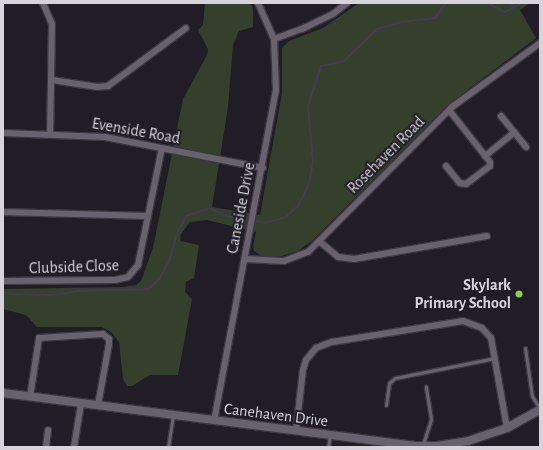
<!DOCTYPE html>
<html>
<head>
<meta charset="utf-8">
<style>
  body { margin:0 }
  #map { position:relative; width:543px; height:450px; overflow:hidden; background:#211d27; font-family:"Alegreya Sans",sans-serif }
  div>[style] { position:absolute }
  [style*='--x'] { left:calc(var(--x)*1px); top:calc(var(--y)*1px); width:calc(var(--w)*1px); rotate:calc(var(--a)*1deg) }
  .green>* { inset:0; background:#343f2c }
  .stream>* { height:2px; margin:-1px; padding:0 1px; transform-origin:1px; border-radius:1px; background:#453a53 }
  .roads { filter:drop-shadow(1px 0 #3c3840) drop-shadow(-1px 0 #3c3840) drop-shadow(0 1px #3c3840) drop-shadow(0 -1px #3c3840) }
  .service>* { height:3px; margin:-1.5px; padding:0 1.5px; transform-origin:1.5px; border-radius:1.5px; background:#67626e }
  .minor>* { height:6px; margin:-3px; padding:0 3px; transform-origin:3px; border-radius:3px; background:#67626e }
  .tertiary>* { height:8px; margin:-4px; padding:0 4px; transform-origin:4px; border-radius:4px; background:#67626e }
  .dots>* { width:11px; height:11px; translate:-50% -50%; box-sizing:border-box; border:2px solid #211d27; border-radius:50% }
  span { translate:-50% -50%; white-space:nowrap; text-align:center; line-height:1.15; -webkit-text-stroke:4px #211d27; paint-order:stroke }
  .street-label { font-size:16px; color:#d6d4da }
  .poi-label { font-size:16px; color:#d6d4da; font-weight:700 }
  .right { translate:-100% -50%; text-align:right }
  .frame { position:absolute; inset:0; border:4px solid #d6d4da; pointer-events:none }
</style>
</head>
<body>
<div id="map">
  <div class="green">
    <i style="clip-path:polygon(205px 3px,250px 3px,253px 9px,253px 27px,239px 31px,233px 45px,228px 107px,212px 207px,260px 215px,282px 93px,282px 48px,289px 41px,323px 28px,359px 3px,530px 3px,520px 10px,536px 38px,449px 104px,312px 241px,298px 251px,282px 256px,262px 256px,254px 251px,253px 246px,256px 232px,207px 220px,190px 222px,181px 234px,180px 241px,199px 245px,194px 278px,186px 282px,185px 292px,192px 299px,178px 375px,150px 375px,132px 386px,127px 386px,123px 379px,119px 342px,112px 333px,102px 327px,37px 327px,26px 315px,3px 309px,3px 289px,123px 287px,136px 285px,141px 281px,153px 248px,183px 99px,207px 55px,208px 49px,198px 30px,203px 25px)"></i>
  </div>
  <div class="stream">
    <i style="--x:487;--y:3;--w:20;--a:27"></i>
    <i style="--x:505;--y:12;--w:19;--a:-28"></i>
    <i style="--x:509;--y:3;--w:7;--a:27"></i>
    <i style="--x:3;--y:294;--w:50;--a:1.1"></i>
    <i style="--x:53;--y:295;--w:28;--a:-8"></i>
    <i style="--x:81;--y:291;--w:68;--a:-1.7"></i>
    <i style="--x:149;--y:289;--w:16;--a:-45"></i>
    <i style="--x:160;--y:278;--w:19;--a:-62"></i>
    <i style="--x:169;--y:261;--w:28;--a:-73"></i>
    <i style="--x:177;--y:234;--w:20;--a:-63"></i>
    <i style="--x:186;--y:216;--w:24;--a:-19"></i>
    <i style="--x:209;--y:208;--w:20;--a:24"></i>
    <i style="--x:227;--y:216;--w:39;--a:10"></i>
    <i style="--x:265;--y:223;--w:22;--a:-16"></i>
    <i style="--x:286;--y:217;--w:16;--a:-43"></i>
    <i style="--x:298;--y:206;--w:25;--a:-64"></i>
    <i style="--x:309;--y:183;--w:21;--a:-79"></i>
    <i style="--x:313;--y:162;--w:56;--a:-95.1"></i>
    <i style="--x:308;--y:106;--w:42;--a:-72"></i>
    <i style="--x:321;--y:66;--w:24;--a:-12"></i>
    <i style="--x:344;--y:61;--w:46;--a:-44.1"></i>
    <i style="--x:377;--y:29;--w:26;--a:-16"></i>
    <i style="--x:402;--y:22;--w:33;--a:-7"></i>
    <i style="--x:435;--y:18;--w:19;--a:-54"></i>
  </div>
  <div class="roads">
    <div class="service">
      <i style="--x:525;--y:348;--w:49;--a:81.7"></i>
      <i style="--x:532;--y:396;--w:15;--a:58"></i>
      <i style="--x:386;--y:405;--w:22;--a:-82"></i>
      <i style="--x:389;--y:383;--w:8;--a:-40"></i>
      <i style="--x:395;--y:378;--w:102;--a:-11.3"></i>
      <i style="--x:423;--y:444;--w:26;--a:-72"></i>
      <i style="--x:431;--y:419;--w:33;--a:-99"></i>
      <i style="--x:168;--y:447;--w:30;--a:-81"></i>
      <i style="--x:328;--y:447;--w:11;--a:-80"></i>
    </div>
    <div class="minor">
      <i style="--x:43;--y:3;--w:23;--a:67"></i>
      <i style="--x:52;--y:24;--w:110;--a:91"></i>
      <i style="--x:274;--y:39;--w:30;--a:-20"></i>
      <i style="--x:302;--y:29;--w:34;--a:-26"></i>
      <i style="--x:333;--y:14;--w:18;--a:-38"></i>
      <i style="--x:52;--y:80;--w:46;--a:8.8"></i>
      <i style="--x:97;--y:87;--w:11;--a:-5"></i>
      <i style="--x:108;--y:86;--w:97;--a:-36.6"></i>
      <i style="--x:501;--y:116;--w:40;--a:51"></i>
      <i style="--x:3;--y:133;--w:102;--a:2.2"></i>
      <i style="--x:105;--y:137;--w:161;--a:11.1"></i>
      <i style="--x:485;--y:156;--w:38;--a:-39"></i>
      <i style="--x:446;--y:166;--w:22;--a:51"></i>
      <i style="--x:460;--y:183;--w:6;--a:9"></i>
      <i style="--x:466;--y:184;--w:30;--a:-37"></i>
      <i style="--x:490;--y:166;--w:4;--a:-90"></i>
      <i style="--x:490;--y:162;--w:66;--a:-128.3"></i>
      <i style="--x:3;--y:212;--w:145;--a:1.6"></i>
      <i style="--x:148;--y:216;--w:69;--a:-78.4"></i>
      <i style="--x:319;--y:241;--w:25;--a:40"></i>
      <i style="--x:338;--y:257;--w:16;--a:7"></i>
      <i style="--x:354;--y:259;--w:135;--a:-9.8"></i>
      <i style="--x:245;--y:259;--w:39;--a:3"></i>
      <i style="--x:284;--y:261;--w:26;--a:-21"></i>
      <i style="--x:308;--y:252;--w:204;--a:-45.2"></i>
      <i style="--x:452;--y:107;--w:109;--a:-36"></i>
      <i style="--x:3;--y:281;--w:112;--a:-0.5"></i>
      <i style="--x:115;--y:280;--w:13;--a:-13"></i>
      <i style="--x:128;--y:277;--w:16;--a:-50"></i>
      <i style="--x:138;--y:265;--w:50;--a:-78.5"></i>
      <i style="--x:30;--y:397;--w:60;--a:-81.3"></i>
      <i style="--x:39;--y:338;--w:64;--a:-3.6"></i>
      <i style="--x:103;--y:334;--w:8;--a:40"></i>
      <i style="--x:109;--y:339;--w:5;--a:90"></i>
      <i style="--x:109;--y:344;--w:62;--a:100.2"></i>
      <i style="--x:214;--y:421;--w:337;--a:-79.4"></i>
      <i style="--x:276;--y:90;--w:51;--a:-92.2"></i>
      <i style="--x:274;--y:39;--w:39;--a:-114"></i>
      <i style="--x:296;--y:431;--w:61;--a:-83.5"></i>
      <i style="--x:303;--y:370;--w:10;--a:-73"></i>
      <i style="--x:306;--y:360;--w:16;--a:-50"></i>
      <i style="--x:316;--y:348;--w:17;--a:-21"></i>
      <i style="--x:332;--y:342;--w:133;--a:-9.1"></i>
      <i style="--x:463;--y:321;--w:20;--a:20"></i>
      <i style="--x:482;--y:328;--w:13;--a:48"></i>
      <i style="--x:491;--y:338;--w:91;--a:79.9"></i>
      <i style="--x:46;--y:447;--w:17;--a:-83"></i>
      <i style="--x:74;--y:447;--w:44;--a:-80.8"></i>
    </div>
    <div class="tertiary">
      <i style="--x:3;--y:393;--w:414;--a:7.3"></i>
      <i style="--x:414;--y:446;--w:23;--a:0"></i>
      <i style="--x:437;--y:446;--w:31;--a:-9"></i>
      <i style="--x:468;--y:441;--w:41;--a:-18.4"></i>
      <i style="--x:507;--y:428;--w:38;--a:-29"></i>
    </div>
  </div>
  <div class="dots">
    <i style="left:519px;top:294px;background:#85cf4c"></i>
  </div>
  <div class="street-label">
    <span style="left:136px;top:131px;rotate:10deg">Evenside Road</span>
    <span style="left:386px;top:155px;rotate:-45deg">Rosehaven Road</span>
    <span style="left:241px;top:208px;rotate:-79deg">Caneside Drive</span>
    <span style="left:74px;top:267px;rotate:-2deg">Clubside Close</span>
    <span style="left:276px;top:415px;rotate:7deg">Canehaven Drive</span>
  </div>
  <div class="poi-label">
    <span class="right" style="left:511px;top:294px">Skylark<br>Primary School</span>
  </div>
  <div class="frame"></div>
</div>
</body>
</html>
